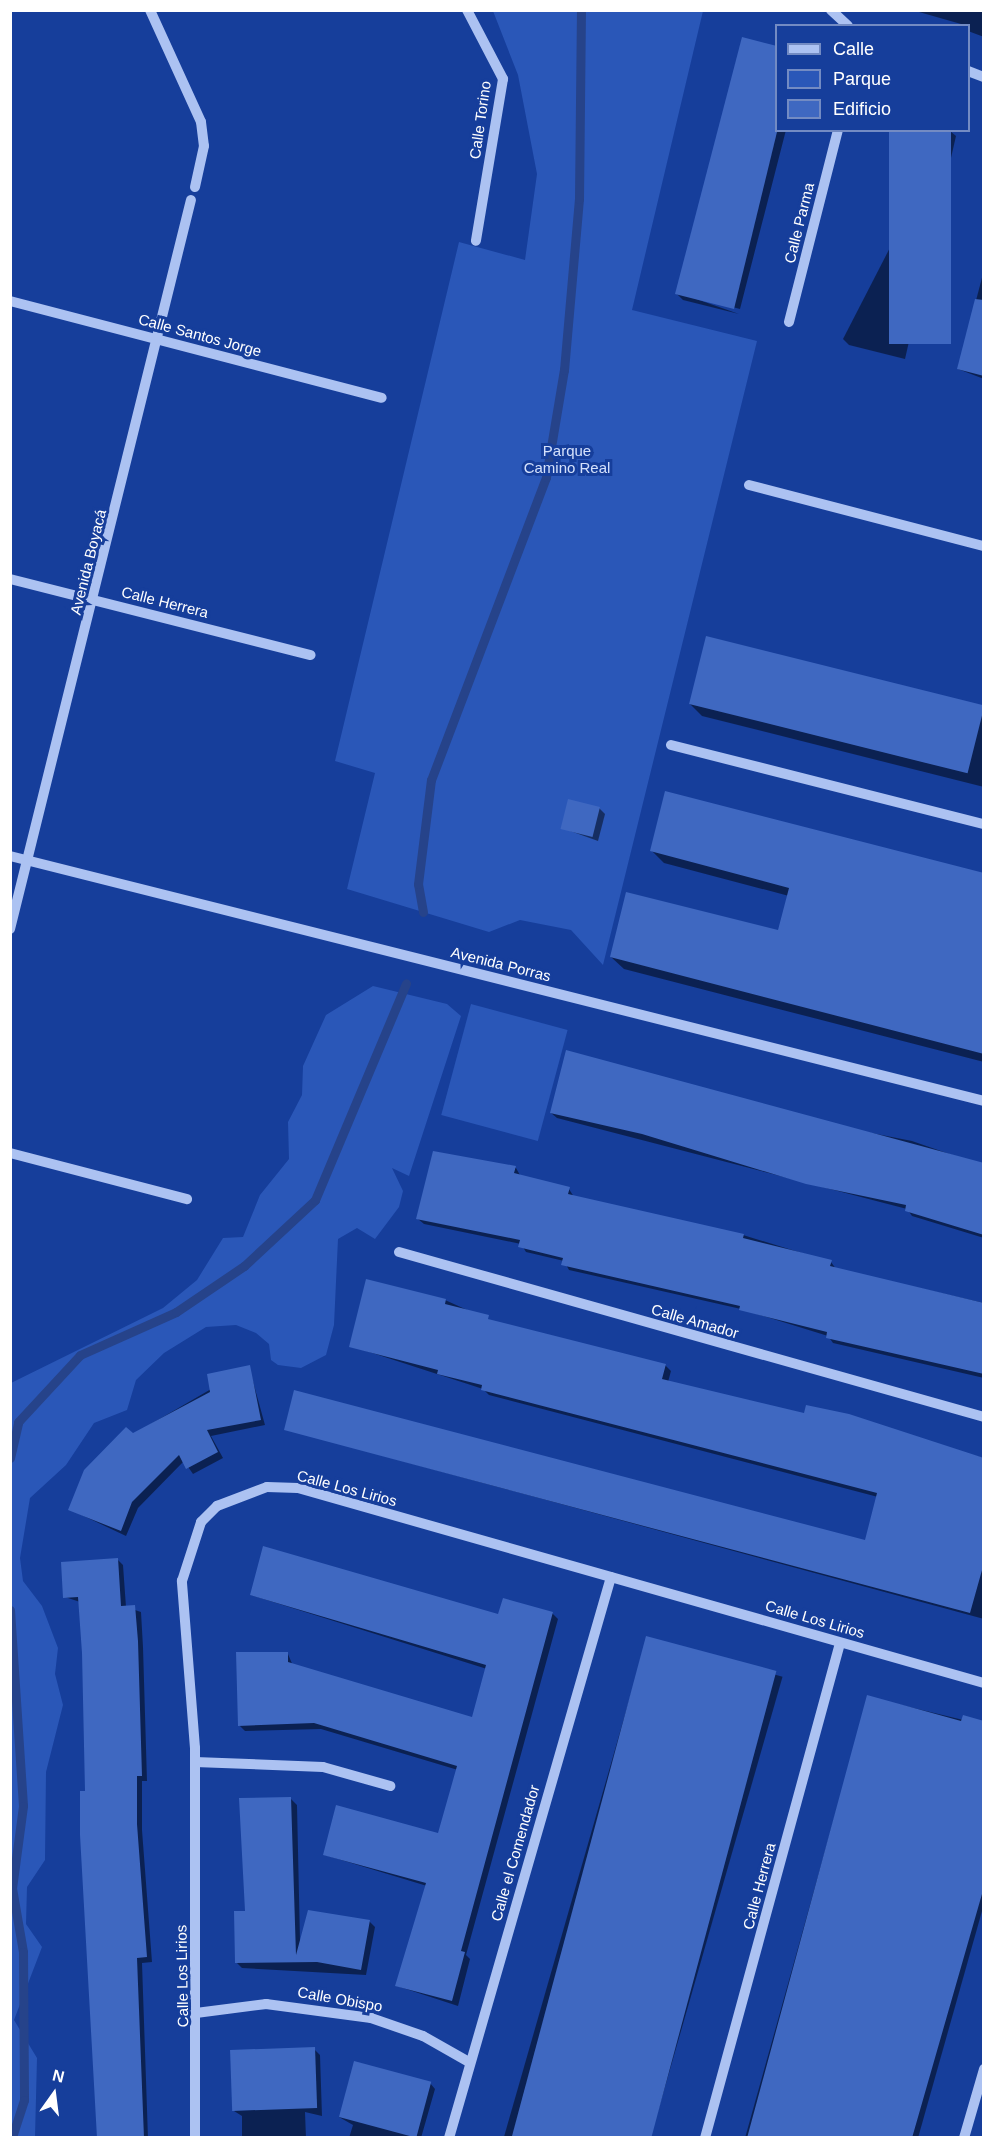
<!DOCTYPE html>
<html>
<head>
<meta charset="utf-8">
<style>
  body { margin:0 }
  #map { position:relative; width:994px; height:2148px; overflow:hidden; background:#163e9b; font-family:Helvetica,sans-serif }
  div>[style] { position:absolute }
  [style*='--x'] { left:calc(var(--x)*1px); top:calc(var(--y)*1px); width:calc(var(--w)*1px); rotate:calc(var(--a)*1deg) }
  .green>* { inset:0; background:#2a57b8; transform-origin:0 0 }
  .shadow>* { inset:0; background:#0007; transform-origin:0 0 }
  .stream>* { height:9px; margin:-4.5px; padding:0 4.5px; transform-origin:4.5px; border-radius:4.5px; background:#26438a }
  .building>* { inset:0; background:#3f68c1; transform-origin:0 0 }
  .minor>* { height:10px; margin:-5px; padding:0 5px; transform-origin:5px; border-radius:5px; background:#acc2f2 }
  span { translate:-50% -50%; white-space:nowrap; text-align:center; line-height:1.15; -webkit-text-stroke:6px #163e9b; paint-order:stroke }
  .street-label { font-size:15px; color:#fff }
  .park-label { font-size:15px; color:#d4e1fc }
  .frame { position:absolute; inset:0; border:12px solid #fff; pointer-events:none }
  .legend { position:absolute; left:775px; top:24px; width:195px; height:108px; box-sizing:border-box; background:#163e9b; border:2px solid #738bc3; margin:0; padding:8px 10px; list-style:none; font-size:18px; color:#fff }
  .legend li { display:flex; align-items:center; gap:12px; height:30px }
  .legend b { width:30px; border:2px solid #738bc3 }
  .north { position:absolute; left:24px; top:2064px; width:60px; height:60px; -webkit-text-stroke:4px #163e9b; paint-order:stroke; rotate:14deg; font-size:16px; font-weight:700; line-height:24px; text-align:center; color:#fff }
  .north::after { content:''; display:block; margin:auto; width:21px; height:27px; background:#fff; clip-path:polygon(50% 0,100% 100%,50% 72%,0 100%) }
</style>
</head>
<body>
<div id="map">
  <div class="green">
    <i style="clip-path:polygon(493px 11px,703px 11px,632px 310px,757px 341px,603px 965px,571px 930px,520px 920px,489px 932px,347px 889px,375px 773px,335px 761px,459px 242px,525px 260px,537px 174px,518px 75px)"></i>
    <i style="clip-path:polygon(373px 986px,447px 1004px,461px 1016px,409px 1176px,392px 1168px,403px 1191px,399px 1207px,375px 1239px,357px 1228px,338px 1239px,334px 1325px,326px 1355px,301px 1368px,278px 1365px,271px 1360px,269px 1344px,256px 1333px,236px 1325px,206px 1327px,164px 1353px,136px 1380px,127px 1410px,94px 1423px,66px 1465px,30px 1498px,20px 1558px,23px 1581px,42px 1606px,58px 1648px,55px 1674px,63px 1705px,46px 1772px,45px 1860px,27px 1887px,26px 1924px,42px 1947px,14px 2020px,37px 2058px,35px 2137px,11px 2137px,11px 1383px,163px 1308px,197px 1280px,223px 1238px,243px 1237px,260px 1195px,289px 1159px,288px 1122px,302px 1095px,303px 1066px,326px 1015px)"></i>
    <i style="left:471px;top:1004px;width:100px;height:115px;rotate:15deg"></i>
  </div>
  <div class="shadow">
    <i style="clip-path:polygon(912px 10px,984px 10px,984px 37px,968px 31px,968px 26px)"></i>
    <i style="clip-path:polygon(776px 130px,786px 130px,740px 309px,682px 294px,739px 314px,683px 300px,677px 294px)"></i>
    <i style="clip-path:polygon(950px 131px,956px 136px,905px 359px,849px 345px,843px 339px)"></i>
    <i style="clip-path:polygon(984px 270px,984px 379px,958px 369px)"></i>
    <i style="clip-path:polygon(690px 704px,984px 708px,984px 787px,702px 716px)"></i>
    <i style="clip-path:polygon(599px 808px,605px 814px,598px 841px,562px 828px)"></i>
    <i style="clip-path:polygon(652px 851px,984px 875px,984px 1062px,624px 969px,611px 957px,779px 932px,789px 896px,664px 863px)"></i>
    <i style="clip-path:polygon(567px 1052px,831px 1125px,912px 1141px,984px 1166px,984px 1238px,912px 1216px,907px 1209px,557px 1118px,551px 1113px)"></i>
    <i style="clip-path:polygon(435px 1152px,516px 1168px,521px 1177px,569px 1189px,574px 1197px,743px 1235px,831px 1262px,836px 1269px,984px 1303px,984px 1378px,833px 1343px,828px 1336px,741px 1309px,569px 1270px,564px 1261px,526px 1252px,521px 1244px,424px 1224px,418px 1219px)"></i>
    <i style="clip-path:polygon(445px 1300px,494px 1322px,665px 1365px,671px 1371px,668px 1382px,984px 1458px,984px 1619px,285px 1429px,867px 1542px,878px 1497px,489px 1395px,483px 1389px,351px 1346px)"></i>
    <i style="clip-path:polygon(249px 1367px,265px 1425px,211px 1436px,223px 1458px,193px 1474px,184px 1461px,138px 1508px,126px 1536px,69px 1509px,132px 1435px)"></i>
    <i style="clip-path:polygon(117px 1559px,123px 1565px,126px 1607px,141px 1612px,143px 1647px,147px 1781px,142px 1781px,142px 1830px,152px 1962px,142px 1963px,148px 2138px,98px 2138px,83px 1653px,80px 1602px,65px 1597px)"></i>
    <i style="clip-path:polygon(251px 1595px,499px 1616px,552px 1613px,558px 1619px,466px 1955px,470px 1959px,458px 2006px,397px 1986px,427px 1886px,325px 1855px,439px 1835px,458px 1770px,321px 1729px,245px 1731px,239px 1725px,288px 1654px,293px 1666px,473px 1719px,487px 1669px)"></i>
    <i style="left:647px;top:1638px;width:141px;height:519px;rotate:16deg"></i>
    <i style="clip-path:polygon(868px 1697px,984px 1725px,984px 1904px,918px 2138px,745px 2138px)"></i>
    <i style="clip-path:polygon(291px 1799px,297px 1805px,300px 1941px,369px 1921px,375px 1927px,366px 1975px,242px 1968px,236px 1962px)"></i>
    <i style="clip-path:polygon(314px 2049px,320px 2055px,322px 2116px,305px 2112px,306px 2138px,242px 2138px,242px 2116px,234px 2111px)"></i>
    <i style="clip-path:polygon(430px 2083px,435px 2089px,421px 2138px,349px 2138px,353px 2125px,339px 2117px)"></i>
  </div>
  <div class="stream">
    <i style="--x:423;--y:912;--w:28;--a:-100"></i>
    <i style="--x:418;--y:884;--w:105;--a:-82.9"></i>
    <i style="--x:431;--y:780;--w:324;--a:-69.2"></i>
    <i style="--x:546;--y:477;--w:109;--a:-80.5"></i>
    <i style="--x:564;--y:370;--w:172;--a:-85"></i>
    <i style="--x:579;--y:199;--w:189;--a:-89.4"></i>
    <i style="--x:10;--y:1458;--w:37;--a:-77"></i>
    <i style="--x:18;--y:1422;--w:91;--a:-47.2"></i>
    <i style="--x:80;--y:1355;--w:105;--a:-24.1"></i>
    <i style="--x:176;--y:1312;--w:82;--a:-34.1"></i>
    <i style="--x:244;--y:1266;--w:97;--a:-42.9"></i>
    <i style="--x:315;--y:1200;--w:235;--a:-67.2"></i>
    <i style="--x:10;--y:1610;--w:196;--a:86.2"></i>
    <i style="--x:23;--y:1806;--w:83;--a:97.6"></i>
    <i style="--x:12;--y:1888;--w:65;--a:80.2"></i>
    <i style="--x:23;--y:1952;--w:148;--a:89.6"></i>
    <i style="--x:24;--y:2100;--w:40;--a:108"></i>
  </div>
  <div class="building">
    <i style="clip-path:polygon(742px 37px,777px 46px,777px 132px,734px 309px,675px 294px)"></i>
    <i style="left:889px;top:130px;width:62px;height:214px"></i>
    <i style="clip-path:polygon(975px 299px,984px 300px,984px 376px,957px 369px)"></i>
    <i style="left:706px;top:636px;width:287px;height:70px;rotate:14deg"></i>
    <i style="clip-path:polygon(665px 791px,984px 873px,984px 1054px,610px 957px,626px 892px,778px 930px,789px 888px,650px 851px)"></i>
    <i style="left:568px;top:799px;width:33px;height:31px;rotate:14deg"></i>
    <i style="clip-path:polygon(566px 1050px,984px 1163px,984px 1235px,905px 1211px,906px 1205px,806px 1184px,642px 1134px,550px 1113px)"></i>
    <i style="clip-path:polygon(433px 1151px,516px 1166px,514px 1173px,570px 1187px,568px 1194px,744px 1234px,743px 1238px,832px 1260px,830px 1266px,984px 1303px,984px 1374px,826px 1338px,827px 1332px,739px 1310px,740px 1306px,561px 1265px,563px 1258px,518px 1247px,520px 1240px,416px 1219px)"></i>
    <i style="clip-path:polygon(366px 1279px,446px 1299px,445px 1304px,489px 1315px,488px 1319px,666px 1364px,662px 1379px,804px 1413px,806px 1405px,849px 1414px,984px 1458px,984px 1563px,970px 1613px,284px 1430px,294px 1390px,865px 1540px,877px 1493px,481px 1390px,482px 1385px,437px 1374px,438px 1370px,349px 1347px)"></i>
    <i style="clip-path:polygon(250px 1365px,261px 1420px,207px 1430px,218px 1452px,186px 1469px,179px 1455px,132px 1502px,121px 1531px,68px 1510px,84px 1470px,126px 1427px,133px 1433px,210px 1392px,207px 1374px)"></i>
    <i style="clip-path:polygon(263px 1546px,498px 1614px,503px 1598px,553px 1612px,461px 1951px,465px 1952px,452px 2001px,395px 1986px,426px 1883px,323px 1855px,336px 1805px,438px 1833px,457px 1766px,314px 1723px,238px 1726px,236px 1652px,288px 1652px,288px 1662px,472px 1717px,486px 1665px,250px 1595px)"></i>
    <i style="clip-path:polygon(118px 1558px,121px 1606px,135px 1605px,138px 1641px,142px 1776px,137px 1776px,137px 1824px,147px 1957px,137px 1958px,144px 2138px,97px 2138px,80px 1835px,80px 1791px,85px 1791px,82px 1653px,78px 1597px,63px 1598px,61px 1562px)"></i>
    <i style="left:646px;top:1636px;width:135px;height:521px;rotate:15deg"></i>
    <i style="clip-path:polygon(867px 1695px,961px 1721px,963px 1715px,984px 1721px,984px 1887px,912px 2138px,747px 2138px)"></i>
    <i style="clip-path:polygon(291px 1797px,296px 1955px,308px 1910px,370px 1920px,361px 1970px,317px 1962px,235px 1963px,234px 1911px,245px 1911px,239px 1798px)"></i>
    <i style="left:315px;top:2047px;width:61px;height:85px;rotate:88deg"></i>
    <i style="left:354px;top:2061px;width:80px;height:58px;rotate:15deg"></i>
  </div>
  <div class="minor">
    <i style="--x:150;--y:10;--w:123;--a:65.5"></i>
    <i style="--x:201;--y:122;--w:24;--a:83"></i>
    <i style="--x:204;--y:146;--w:42;--a:102.4"></i>
    <i style="--x:467;--y:10;--w:78;--a:62.4"></i>
    <i style="--x:503;--y:79;--w:164;--a:99.5"></i>
    <i style="--x:831;--y:10;--w:23;--a:43"></i>
    <i style="--x:968;--y:71;--w:17;--a:21"></i>
    <i style="--x:10;--y:301;--w:384;--a:14.6"></i>
    <i style="--x:789;--y:322;--w:198;--a:-75.7"></i>
    <i style="--x:749;--y:485;--w:243;--a:14.6"></i>
    <i style="--x:10;--y:579;--w:310;--a:14.2"></i>
    <i style="--x:671;--y:745;--w:323;--a:14.2"></i>
    <i style="--x:10;--y:856;--w:1004;--a:14.12"></i>
    <i style="--x:10;--y:929;--w:751;--a:-76.06"></i>
    <i style="--x:10;--y:1153;--w:183;--a:14.6"></i>
    <i style="--x:399;--y:1252;--w:608;--a:15.75"></i>
    <i style="--x:195;--y:1762;--w:128;--a:2.2"></i>
    <i style="--x:323;--y:1767;--w:70;--a:15.8"></i>
    <i style="--x:196;--y:2013;--w:71;--a:-7.3"></i>
    <i style="--x:266;--y:2004;--w:106;--a:7.6"></i>
    <i style="--x:371;--y:2018;--w:55;--a:19.1"></i>
    <i style="--x:423;--y:2036;--w:53;--a:29.5"></i>
    <i style="--x:195;--y:2138;--w:390;--a:-90"></i>
    <i style="--x:195;--y:1748;--w:168;--a:-94.5"></i>
    <i style="--x:182;--y:1581;--w:62;--a:-72.1"></i>
    <i style="--x:201;--y:1522;--w:23;--a:-45"></i>
    <i style="--x:217;--y:1506;--w:53;--a:-20.8"></i>
    <i style="--x:267;--y:1487;--w:31;--a:2"></i>
    <i style="--x:298;--y:1488;--w:713;--a:15.87"></i>
    <i style="--x:449;--y:2138;--w:584;--a:-73.89"></i>
    <i style="--x:705;--y:2138;--w:513;--a:-74.74"></i>
    <i style="--x:964;--y:2138;--w:72;--a:-73.8"></i>
  </div>
  <div class="street-label">
    <span style="left:480px;top:120px;rotate:-82deg">Calle Torino</span>
    <span style="left:799px;top:223px;rotate:-76deg">Calle Parma</span>
    <span style="left:200px;top:335px;rotate:15deg">Calle Santos Jorge</span>
    <span style="left:88px;top:562px;rotate:-76deg">Avenida Boyacá</span>
    <span style="left:165px;top:602px;rotate:14deg">Calle Herrera</span>
    <span style="left:501px;top:964px;rotate:14deg">Avenida Porras</span>
    <span style="left:695px;top:1321px;rotate:16deg">Calle Amador</span>
    <span style="left:347px;top:1488px;rotate:15deg">Calle Los Lirios</span>
    <span style="left:815px;top:1619px;rotate:16deg">Calle Los Lirios</span>
    <span style="left:515px;top:1853px;rotate:-74deg">Calle el Comendador</span>
    <span style="left:759px;top:1886px;rotate:-75deg">Calle Herrera</span>
    <span style="left:182px;top:1976px;rotate:-91deg">Calle Los Lirios</span>
    <span style="left:340px;top:1999px;rotate:10deg">Calle Obispo</span>
  </div>
  <div class="park-label">
    <span style="left:567px;top:459px">Parque<br>Camino Real</span>
  </div>
  <div class="frame"></div>
  <ul class="legend">
  <li><b style="height:8px;background:#acc2f2"></b>Calle</li>
  <li><b style="height:16px;background:#2a57b8"></b>Parque</li>
  <li><b style="height:16px;background:#3f68c1"></b>Edificio</li>
  </ul>
  <div class="north">N</div>
</div>
</body>
</html>
